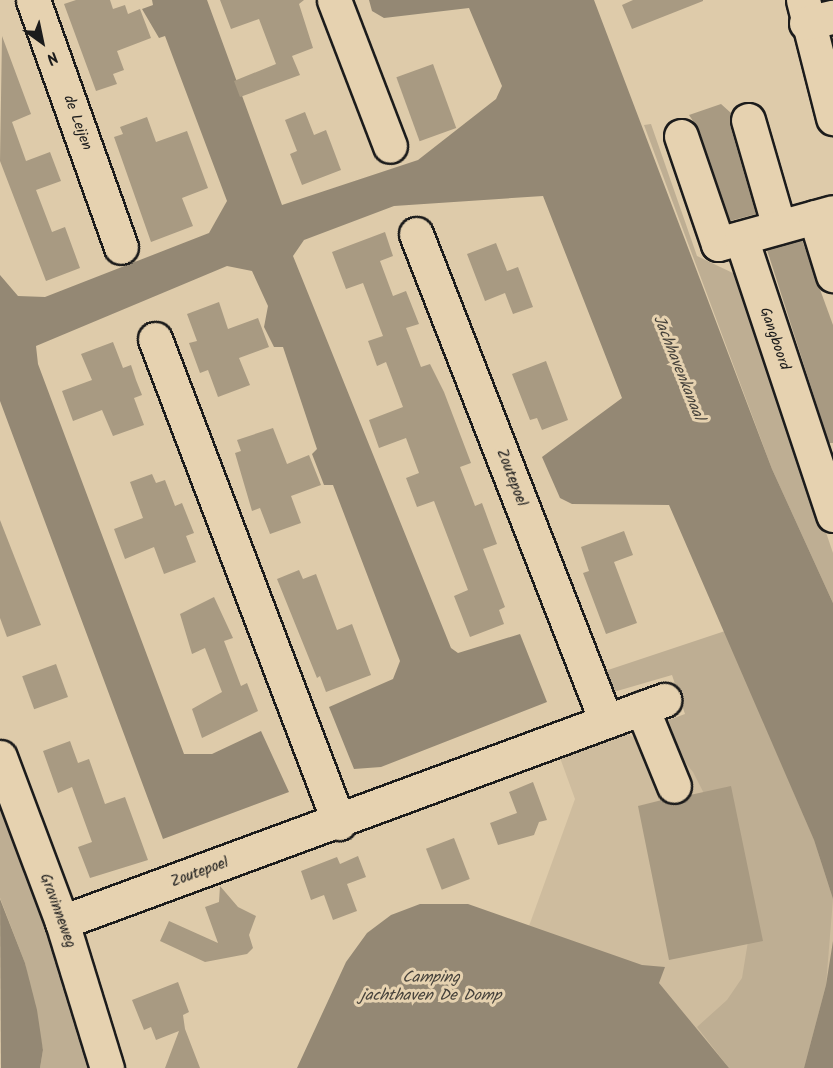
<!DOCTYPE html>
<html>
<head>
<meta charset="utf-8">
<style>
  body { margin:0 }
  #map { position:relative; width:833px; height:1068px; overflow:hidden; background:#decbaa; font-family:Kalam,sans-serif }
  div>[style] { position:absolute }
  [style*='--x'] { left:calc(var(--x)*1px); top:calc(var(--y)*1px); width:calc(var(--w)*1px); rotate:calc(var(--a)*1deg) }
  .built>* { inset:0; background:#cebc9e }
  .green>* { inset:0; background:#beae93 }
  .water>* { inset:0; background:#948874 }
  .building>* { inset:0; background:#a89a82; transform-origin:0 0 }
  .roads { filter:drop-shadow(2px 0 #1c1c1c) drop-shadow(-2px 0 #1c1c1c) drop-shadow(0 2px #1c1c1c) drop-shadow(0 -2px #1c1c1c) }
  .minor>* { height:33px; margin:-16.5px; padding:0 16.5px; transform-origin:16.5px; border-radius:16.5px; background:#e6d2b0 }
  span { translate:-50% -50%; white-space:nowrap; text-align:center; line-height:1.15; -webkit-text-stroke:6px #e6d2b0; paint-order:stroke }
  .street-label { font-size:15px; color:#1c1c1c }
  .water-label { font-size:16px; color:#46423b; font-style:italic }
  .north { position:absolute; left:12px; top:12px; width:60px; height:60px; -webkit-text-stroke:4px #e6d2b0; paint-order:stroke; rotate:147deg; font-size:16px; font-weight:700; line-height:24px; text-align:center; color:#1c1c1c }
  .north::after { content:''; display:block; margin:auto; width:21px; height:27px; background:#1c1c1c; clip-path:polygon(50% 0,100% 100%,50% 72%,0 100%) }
</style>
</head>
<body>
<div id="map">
  <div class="built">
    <i style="clip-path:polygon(768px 698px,833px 857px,833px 994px,816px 1068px,714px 1068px,525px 937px,575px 799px,559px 755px,624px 731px,643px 744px)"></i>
  </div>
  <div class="green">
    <i style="clip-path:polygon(651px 124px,697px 256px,735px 274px,741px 283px,833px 553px,833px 603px,772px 469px,644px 125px)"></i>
    <i style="clip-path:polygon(725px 631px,814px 840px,833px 899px,826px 985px,804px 1068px,729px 1068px,697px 1027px,727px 1000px,742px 978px,750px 929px,714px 813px,693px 772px,655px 725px,685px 714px,672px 675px,617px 691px,605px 690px,596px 674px)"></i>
    <i style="clip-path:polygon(0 790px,97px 1068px,40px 1068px,43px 1050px,25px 963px,0 898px)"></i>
  </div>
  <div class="water">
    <i style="clip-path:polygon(152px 0,207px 0,282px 205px,418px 160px,496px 99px,502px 86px,469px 8px,384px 18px,372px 11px,369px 0,594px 0,772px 469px,833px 603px,833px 899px,814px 840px,669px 505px,572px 504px,560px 498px,542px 457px,622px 398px,543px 196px,394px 206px,304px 240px,293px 256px,451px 648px,458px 653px,520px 634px,547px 702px,381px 767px,354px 769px,329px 707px,393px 679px,400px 661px,333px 485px,324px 485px,312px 454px,317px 449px,283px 347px,274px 347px,264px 327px,268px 306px,252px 271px,227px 266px,36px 346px,38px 364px,184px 754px,212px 754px,261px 731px,289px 792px,163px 839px,0 401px,0 275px,18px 296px,45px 297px,209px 233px,227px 201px,165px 36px,159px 38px,142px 9px,153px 5px)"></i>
    <i style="clip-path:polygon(0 899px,25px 963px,37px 1010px,43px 1050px,40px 1068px,1px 1068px)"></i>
    <i style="clip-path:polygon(420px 904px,468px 904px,642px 965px,665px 967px,659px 983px,729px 1068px,297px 1068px,346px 962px,367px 933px,391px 915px)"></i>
    <i style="clip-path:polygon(833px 941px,833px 1068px,804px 1068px,826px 985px)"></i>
  </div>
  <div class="building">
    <i style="clip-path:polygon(76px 0,110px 0,113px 9px,125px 5px,128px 14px,140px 9px,151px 38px,117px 51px,124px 70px,113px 74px,117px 84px,96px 91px,64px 4px)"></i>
    <i style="clip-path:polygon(220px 0,304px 0,299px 4px,313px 48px,292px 56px,300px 75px,240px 97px,234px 81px,276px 64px,259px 19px,231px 29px)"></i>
    <i style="clip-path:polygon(633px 0,703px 0,703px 1px,632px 29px,622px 5px)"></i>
    <i style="clip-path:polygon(2px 36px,31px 114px,12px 122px,26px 161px,50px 152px,61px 181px,36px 190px,52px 232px,65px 227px,80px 268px,46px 281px,0 161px)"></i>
    <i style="left:433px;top:64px;width:68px;height:39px;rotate:70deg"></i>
    <i style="clip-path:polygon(721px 104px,731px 113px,730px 125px,756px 214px,730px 221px,699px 130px,689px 115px)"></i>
    <i style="clip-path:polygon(305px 112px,314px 135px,326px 130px,341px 170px,302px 185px,290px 154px,297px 151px,285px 120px)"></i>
    <i style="clip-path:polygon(147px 117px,156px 142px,187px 131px,208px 188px,182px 198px,193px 226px,151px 242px,114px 137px,123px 134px,120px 127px)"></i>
    <i style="clip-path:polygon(385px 232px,393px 256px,380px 261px,393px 296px,406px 291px,419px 324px,406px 328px,421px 367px,430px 364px,444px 392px,471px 463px,460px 467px,475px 506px,482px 503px,497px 544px,483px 549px,505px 607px,499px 610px,504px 624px,470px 637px,454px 596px,468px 590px,434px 501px,417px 507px,406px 478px,419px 473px,406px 438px,379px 448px,369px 420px,403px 407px,386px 362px,377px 366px,368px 341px,383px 336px,363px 283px,346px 289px,332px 252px)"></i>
    <i style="clip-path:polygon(802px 240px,833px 325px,833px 443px,829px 443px,767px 250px)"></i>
    <i style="clip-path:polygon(496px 243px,507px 271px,518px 267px,533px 307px,513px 314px,505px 293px,485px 301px,467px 254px)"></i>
    <i style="clip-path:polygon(219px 302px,228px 329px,258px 318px,269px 347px,239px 358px,250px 385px,218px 397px,208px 370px,200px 373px,189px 343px,197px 341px,187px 314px)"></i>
    <i style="clip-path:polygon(113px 342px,123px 368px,131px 365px,136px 380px,142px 395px,134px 398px,144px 425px,113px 436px,102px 410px,73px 421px,62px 391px,92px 380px,81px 354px)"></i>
    <i style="clip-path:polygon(546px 361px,568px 420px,542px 430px,537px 418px,530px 420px,512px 374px)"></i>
    <i style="clip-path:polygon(273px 428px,287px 464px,309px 455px,321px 485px,291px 496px,301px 523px,270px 534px,260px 508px,252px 511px,235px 453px,241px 451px,237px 440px)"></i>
    <i style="clip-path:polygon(152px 474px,156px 483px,165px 480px,175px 506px,182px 503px,194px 533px,186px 536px,196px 562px,164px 574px,154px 547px,125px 559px,114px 529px,143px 518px,130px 482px)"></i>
    <i style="clip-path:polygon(0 520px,41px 625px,7px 637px,0 618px)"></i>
    <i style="clip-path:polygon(624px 531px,633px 555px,614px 562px,637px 623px,606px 634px,583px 573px,589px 571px,581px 547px)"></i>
    <i style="clip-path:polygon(299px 570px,303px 579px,316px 574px,337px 630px,352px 624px,371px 675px,326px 692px,320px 676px,317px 678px,277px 579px)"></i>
    <i style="clip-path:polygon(214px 597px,233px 638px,224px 641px,241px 686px,247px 683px,258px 711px,202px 738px,192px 709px,222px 692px,205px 648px,192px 654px,180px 614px)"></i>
    <i style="left:56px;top:664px;width:35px;height:36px;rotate:70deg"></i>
    <i style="clip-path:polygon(70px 741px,78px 763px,89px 759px,105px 804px,125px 797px,148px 860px,90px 878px,78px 847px,92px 842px,72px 787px,58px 793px,43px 751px)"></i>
    <i style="clip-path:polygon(533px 782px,547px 820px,539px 822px,534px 835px,498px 845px,490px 823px,517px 813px,509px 792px)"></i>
    <i style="clip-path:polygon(731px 786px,763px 941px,669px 960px,638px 806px,662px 800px,681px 803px,690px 795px)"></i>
    <i style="left:454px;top:838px;width:44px;height:30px;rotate:69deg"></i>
    <i style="clip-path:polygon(358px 856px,366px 877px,347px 884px,357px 911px,333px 920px,324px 895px,311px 900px,301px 871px,337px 857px,340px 864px)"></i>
    <i style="clip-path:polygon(220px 886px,238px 907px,256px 916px,249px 935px,253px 948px,247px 954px,205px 962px,160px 941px,169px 921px,218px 943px,205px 907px,219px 902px)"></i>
    <i style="clip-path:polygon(178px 982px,189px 1012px,183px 1015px,185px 1029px,200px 1068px,165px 1068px,179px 1031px,156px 1040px,151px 1027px,144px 1030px,132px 1000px)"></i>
  </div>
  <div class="roads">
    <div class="minor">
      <i style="--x:33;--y:0;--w:262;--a:70.4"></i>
      <i style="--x:334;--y:0;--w:156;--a:69"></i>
      <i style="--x:803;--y:0;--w:122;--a:75.7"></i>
      <i style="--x:806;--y:23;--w:28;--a:-13"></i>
      <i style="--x:748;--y:120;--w:111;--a:73.8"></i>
      <i style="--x:681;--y:136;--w:114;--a:71.1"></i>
      <i style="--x:718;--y:244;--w:119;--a:-15.5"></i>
      <i style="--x:815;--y:217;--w:61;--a:72.8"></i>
      <i style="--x:416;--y:234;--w:523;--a:68.69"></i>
      <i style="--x:741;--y:238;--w:292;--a:71.6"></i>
      <i style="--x:155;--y:339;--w:518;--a:69.18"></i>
      <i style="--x:642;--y:708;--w:84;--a:67.7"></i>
      <i style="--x:0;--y:757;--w:176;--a:69.4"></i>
      <i style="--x:62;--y:922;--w:153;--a:72.9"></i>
      <i style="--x:62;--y:922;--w:642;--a:-20.24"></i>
    </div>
  </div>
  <div class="street-label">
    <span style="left:77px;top:123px;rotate:70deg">de Leijen</span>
    <span style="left:774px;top:339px;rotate:71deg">Gangboord</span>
    <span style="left:511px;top:478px;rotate:69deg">Zoutepoel</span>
    <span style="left:200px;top:873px;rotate:-20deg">Zoutepoel</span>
    <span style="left:57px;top:911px;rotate:70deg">Gravinneweg</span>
  </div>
  <div class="water-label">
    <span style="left:678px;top:368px;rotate:68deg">Jachhavenkanaal</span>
    <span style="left:431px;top:987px">Camping<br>jachthaven De Domp</span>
  </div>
  <div class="north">N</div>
</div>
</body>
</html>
